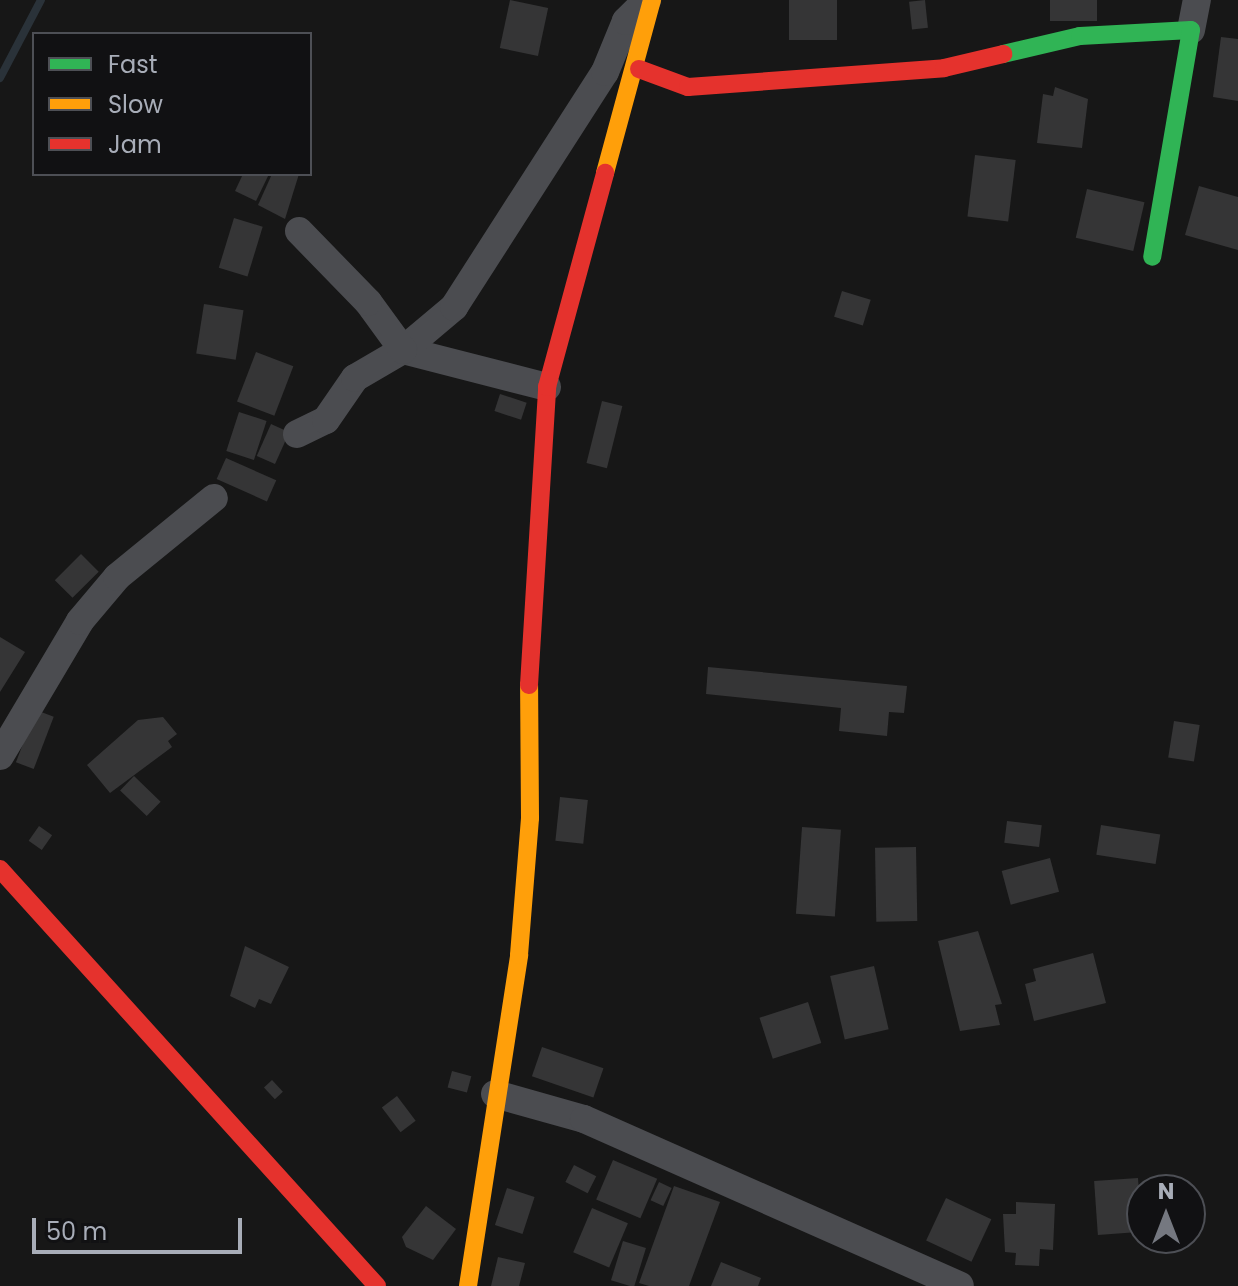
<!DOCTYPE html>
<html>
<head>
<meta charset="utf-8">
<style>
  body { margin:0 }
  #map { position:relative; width:1238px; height:1286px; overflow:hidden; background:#171717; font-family:Poppins,sans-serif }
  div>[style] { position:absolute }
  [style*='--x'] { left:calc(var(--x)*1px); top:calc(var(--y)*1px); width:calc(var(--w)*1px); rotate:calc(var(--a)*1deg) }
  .stream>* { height:8px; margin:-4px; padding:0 4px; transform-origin:4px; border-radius:4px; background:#2a3239 }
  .building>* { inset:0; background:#353536; transform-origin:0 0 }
  .street>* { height:28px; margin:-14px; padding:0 14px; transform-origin:14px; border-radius:14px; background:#4b4c50 }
  .fast>* { height:18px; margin:-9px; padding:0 9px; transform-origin:9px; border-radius:9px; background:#30b455 }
  .slow>* { height:18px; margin:-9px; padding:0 9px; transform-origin:9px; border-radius:9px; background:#ff9f0a }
  .jam>* { height:18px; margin:-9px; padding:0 9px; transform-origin:9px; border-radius:9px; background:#e5322d }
  span { translate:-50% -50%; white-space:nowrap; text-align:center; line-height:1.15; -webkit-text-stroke:6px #111113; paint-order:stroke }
  .legend { position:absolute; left:32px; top:32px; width:280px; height:144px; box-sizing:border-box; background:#111113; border:2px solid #4d4f55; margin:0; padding:10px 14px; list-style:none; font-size:24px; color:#a8adb8 }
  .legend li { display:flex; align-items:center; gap:16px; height:40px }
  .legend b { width:40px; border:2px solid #4d4f55 }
  .north { position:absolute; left:1126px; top:1174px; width:80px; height:80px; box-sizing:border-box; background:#111113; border:2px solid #4d4f55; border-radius:50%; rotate:0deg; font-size:22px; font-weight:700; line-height:32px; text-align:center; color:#a8adb8 }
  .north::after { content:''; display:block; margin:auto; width:28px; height:36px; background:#757880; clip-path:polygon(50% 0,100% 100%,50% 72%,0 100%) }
  .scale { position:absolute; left:32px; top:1218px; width:210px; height:36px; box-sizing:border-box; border:4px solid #a8adb8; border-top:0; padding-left:10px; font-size:24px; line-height:28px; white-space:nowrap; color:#a8adb8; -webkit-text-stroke:6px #111113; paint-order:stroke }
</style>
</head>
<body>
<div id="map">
  <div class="stream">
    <i style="--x:0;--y:78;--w:88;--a:-62.3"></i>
  </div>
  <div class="building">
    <i style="left:510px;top:0;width:39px;height:49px;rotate:12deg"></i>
    <i style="left:789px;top:0;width:48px;height:40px"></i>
    <i style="left:925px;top:0;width:28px;height:16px;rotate:84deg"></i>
    <i style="left:1050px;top:0;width:47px;height:21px"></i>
    <i style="clip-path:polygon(1221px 37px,1238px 39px,1238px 101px,1213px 97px)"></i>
    <i style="clip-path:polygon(1055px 87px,1088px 99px,1082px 148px,1037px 143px,1043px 94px,1053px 96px)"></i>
    <i style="left:975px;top:155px;width:41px;height:62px;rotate:7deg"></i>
    <i style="clip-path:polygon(243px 174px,269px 174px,256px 201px,235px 191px)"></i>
    <i style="clip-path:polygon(272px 174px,299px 174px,285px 219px,258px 205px)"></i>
    <i style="clip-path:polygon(1199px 186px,1238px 197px,1238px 250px,1185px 235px)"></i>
    <i style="left:1087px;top:189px;width:59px;height:50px;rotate:13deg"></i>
    <i style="left:234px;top:218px;width:30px;height:52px;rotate:17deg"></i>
    <i style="left:842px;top:291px;width:30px;height:27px;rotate:17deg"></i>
    <i style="left:204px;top:304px;width:40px;height:50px;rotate:9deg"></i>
    <i style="left:256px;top:352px;width:40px;height:53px;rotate:21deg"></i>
    <i style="left:500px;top:394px;width:28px;height:18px;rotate:18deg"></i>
    <i style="left:602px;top:401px;width:21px;height:64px;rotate:14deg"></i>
    <i style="left:239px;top:412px;width:29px;height:41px;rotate:18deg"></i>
    <i style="left:271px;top:424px;width:20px;height:35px;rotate:24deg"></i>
    <i style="left:226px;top:458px;width:55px;height:23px;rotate:24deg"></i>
    <i style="left:81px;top:554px;width:25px;height:37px;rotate:45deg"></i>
    <i style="clip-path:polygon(0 637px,25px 652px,0 692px)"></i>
    <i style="clip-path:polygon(708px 667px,907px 686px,904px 713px,889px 712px,887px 736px,839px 731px,841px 708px,706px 694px)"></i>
    <i style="left:36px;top:710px;width:19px;height:56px;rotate:21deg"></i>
    <i style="clip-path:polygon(163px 717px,177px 734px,168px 741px,172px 747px,110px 793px,87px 765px,138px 720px)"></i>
    <i style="left:1174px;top:721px;width:26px;height:37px;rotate:9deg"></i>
    <i style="left:134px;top:776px;width:37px;height:20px;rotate:44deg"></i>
    <i style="left:560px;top:797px;width:28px;height:44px;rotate:6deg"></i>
    <i style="left:1007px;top:821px;width:35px;height:22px;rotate:7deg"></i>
    <i style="left:1101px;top:825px;width:60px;height:30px;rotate:9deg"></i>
    <i style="left:39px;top:826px;width:16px;height:18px;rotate:35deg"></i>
    <i style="left:802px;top:827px;width:39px;height:87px;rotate:4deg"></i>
    <i style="left:916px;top:847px;width:74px;height:41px;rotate:89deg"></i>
    <i style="left:1050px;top:858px;width:35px;height:50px;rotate:75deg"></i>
    <i style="clip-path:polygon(978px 931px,1002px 1004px,995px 1005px,1000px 1025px,960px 1031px,938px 941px)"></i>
    <i style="clip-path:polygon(245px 946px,289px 967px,271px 1004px,259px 999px,255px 1008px,230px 996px)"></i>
    <i style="clip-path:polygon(1093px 953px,1106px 1003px,1034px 1021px,1025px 984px,1036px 981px,1033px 969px)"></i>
    <i style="left:874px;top:966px;width:65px;height:45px;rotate:77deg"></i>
    <i style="left:808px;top:1002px;width:43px;height:51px;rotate:72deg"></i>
    <i style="left:542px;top:1047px;width:65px;height:31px;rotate:19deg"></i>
    <i style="left:452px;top:1071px;width:20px;height:17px;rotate:15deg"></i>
    <i style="left:272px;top:1080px;width:16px;height:11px;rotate:47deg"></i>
    <i style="left:397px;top:1096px;width:31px;height:19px;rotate:53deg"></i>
    <i style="left:613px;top:1160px;width:48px;height:43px;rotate:23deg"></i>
    <i style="left:574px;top:1165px;width:25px;height:19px;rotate:27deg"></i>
    <i style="left:1138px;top:1178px;width:54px;height:44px;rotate:86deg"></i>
    <i style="left:659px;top:1182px;width:14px;height:20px;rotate:25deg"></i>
    <i style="clip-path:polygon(674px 1186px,720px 1202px,689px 1286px,649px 1286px,639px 1283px)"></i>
    <i style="left:507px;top:1188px;width:29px;height:39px;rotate:18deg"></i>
    <i style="left:946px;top:1198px;width:50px;height:47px;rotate:25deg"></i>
    <i style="clip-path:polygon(1016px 1202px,1055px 1204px,1053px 1250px,1040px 1249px,1039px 1266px,1015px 1265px,1016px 1253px,1005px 1252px,1003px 1214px,1016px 1214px)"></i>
    <i style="clip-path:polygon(426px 1206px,456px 1229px,433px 1260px,406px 1247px,402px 1237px)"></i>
    <i style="left:592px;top:1208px;width:39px;height:48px;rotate:23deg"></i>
    <i style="left:623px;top:1241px;width:24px;height:41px;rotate:17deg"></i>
    <i style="clip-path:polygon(498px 1257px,525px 1263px,519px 1286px,491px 1286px)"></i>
    <i style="clip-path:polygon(721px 1262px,761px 1278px,758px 1286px,711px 1286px)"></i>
  </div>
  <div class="street">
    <i style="--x:1191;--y:30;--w:31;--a:-79"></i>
    <i style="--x:547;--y:387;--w:149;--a:-165.6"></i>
    <i style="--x:403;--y:350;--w:67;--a:-40.1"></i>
    <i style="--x:454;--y:307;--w:279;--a:-57.3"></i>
    <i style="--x:605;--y:72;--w:55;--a:-67.6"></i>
    <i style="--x:626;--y:21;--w:30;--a:-45"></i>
    <i style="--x:297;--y:434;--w:32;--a:-26"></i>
    <i style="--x:326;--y:420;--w:51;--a:-55.4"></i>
    <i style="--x:355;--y:378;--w:56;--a:-30.3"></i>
    <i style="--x:403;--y:350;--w:59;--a:-126.1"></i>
    <i style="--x:368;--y:302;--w:99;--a:-134.2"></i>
    <i style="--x:0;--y:756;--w:157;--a:-59.3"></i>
    <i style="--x:80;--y:621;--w:57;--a:-49.9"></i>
    <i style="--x:117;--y:577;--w:125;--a:-39.2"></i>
    <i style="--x:495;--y:1094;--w:92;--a:15.7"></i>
    <i style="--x:584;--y:1119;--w:411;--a:23.9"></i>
  </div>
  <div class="fast">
    <i style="--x:1003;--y:54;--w:79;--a:-13.2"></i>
    <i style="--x:1080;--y:36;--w:111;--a:-3.1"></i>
    <i style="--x:1191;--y:30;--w:230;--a:99.7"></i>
  </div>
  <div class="slow">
    <i style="--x:605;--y:173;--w:179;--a:-74.8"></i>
    <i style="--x:468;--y:1286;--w:335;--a:-81.2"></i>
    <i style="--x:519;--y:955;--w:137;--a:-85.4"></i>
    <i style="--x:530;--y:818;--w:133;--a:-90.4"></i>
  </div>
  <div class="jam">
    <i style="--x:639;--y:69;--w:52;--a:20.2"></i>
    <i style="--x:688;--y:87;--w:257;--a:-4.2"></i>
    <i style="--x:944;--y:68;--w:61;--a:-13.3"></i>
    <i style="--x:529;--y:685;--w:299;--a:-86.5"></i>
    <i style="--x:547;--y:387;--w:222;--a:-74.8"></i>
    <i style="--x:0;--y:869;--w:562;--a:47.88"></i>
  </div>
  <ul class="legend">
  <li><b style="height:10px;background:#30b455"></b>Fast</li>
  <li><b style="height:10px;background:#ff9f0a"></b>Slow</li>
  <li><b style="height:10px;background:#e5322d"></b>Jam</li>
  </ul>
  <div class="north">N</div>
  <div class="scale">50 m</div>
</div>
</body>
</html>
